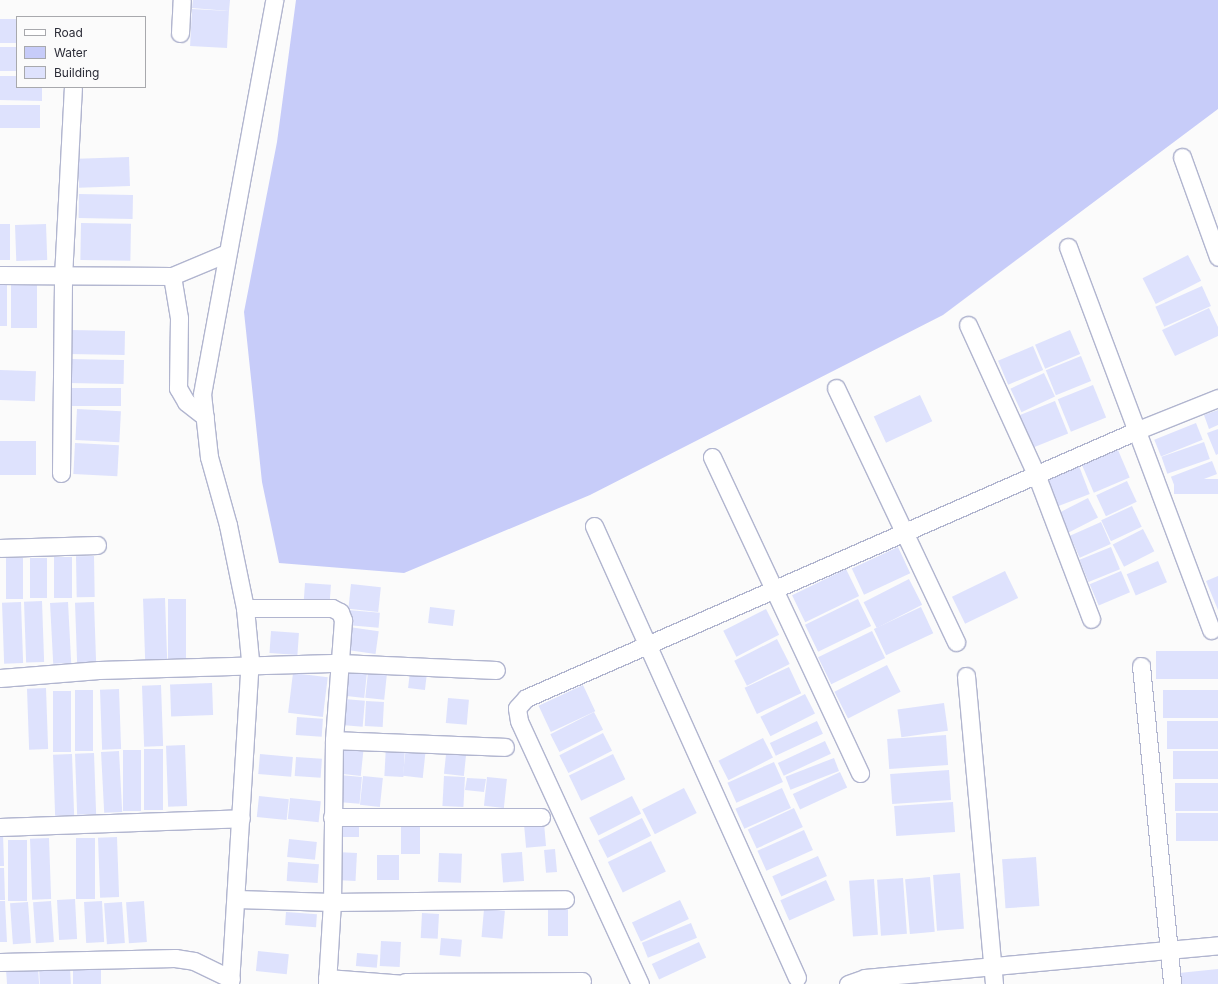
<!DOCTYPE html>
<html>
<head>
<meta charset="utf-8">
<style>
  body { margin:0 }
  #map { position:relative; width:1218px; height:984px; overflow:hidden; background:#fbfbfb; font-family:Inter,sans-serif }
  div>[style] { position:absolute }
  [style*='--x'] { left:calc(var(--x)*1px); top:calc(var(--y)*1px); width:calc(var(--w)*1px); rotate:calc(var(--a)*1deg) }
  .water>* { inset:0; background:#c7ccf9 }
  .building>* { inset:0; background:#dee2fd; transform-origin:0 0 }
  .roads { filter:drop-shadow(1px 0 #b1b5cf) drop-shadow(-1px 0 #b1b5cf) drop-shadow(0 1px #b1b5cf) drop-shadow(0 -1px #b1b5cf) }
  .minor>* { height:17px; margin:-8.5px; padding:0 8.5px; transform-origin:8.5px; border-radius:8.5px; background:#fff }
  span { translate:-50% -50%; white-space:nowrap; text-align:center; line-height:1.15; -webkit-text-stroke:3px #fbfbfb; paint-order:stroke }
  .legend { position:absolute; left:16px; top:16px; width:130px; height:72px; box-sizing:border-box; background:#fbfbfb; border:1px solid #a8a9ad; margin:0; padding:5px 7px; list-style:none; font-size:12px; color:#2c2d38 }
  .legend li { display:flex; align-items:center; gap:8px; height:20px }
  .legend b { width:20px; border:1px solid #a8a9ad }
</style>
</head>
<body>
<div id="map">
  <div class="water">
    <i style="clip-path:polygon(296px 0,1218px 0,1218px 109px,943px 315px,590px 495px,404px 573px,279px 563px,262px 482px,244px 312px,277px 142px)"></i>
  </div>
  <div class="building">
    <i style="clip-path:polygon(193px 0,230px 0,229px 11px,192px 8px)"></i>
    <i style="left:192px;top:9px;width:37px;height:37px;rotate:3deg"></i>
    <i style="left:0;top:19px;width:17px;height:24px"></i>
    <i style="left:0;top:47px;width:17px;height:24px"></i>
    <i style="clip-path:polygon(0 76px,17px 76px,17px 87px,42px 87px,42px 101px,0 100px)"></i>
    <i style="left:0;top:105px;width:40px;height:23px"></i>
    <i style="left:129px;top:157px;width:29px;height:51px;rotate:88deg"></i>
    <i style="left:79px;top:194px;width:54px;height:24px;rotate:1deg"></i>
    <i style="left:81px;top:223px;width:50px;height:37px;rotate:1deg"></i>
    <i style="left:0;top:224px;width:10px;height:36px"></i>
    <i style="left:46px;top:224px;width:36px;height:31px;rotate:88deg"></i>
    <i style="left:1188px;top:255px;width:29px;height:51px;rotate:63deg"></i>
    <i style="left:0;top:282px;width:7px;height:44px"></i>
    <i style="left:11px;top:284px;width:26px;height:44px"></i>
    <i style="left:1202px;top:286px;width:22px;height:51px;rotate:66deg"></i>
    <i style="clip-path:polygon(1209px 308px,1218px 327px,1218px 336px,1175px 356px,1162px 330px)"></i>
    <i style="left:70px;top:330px;width:55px;height:24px;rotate:1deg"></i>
    <i style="left:1070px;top:330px;width:26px;height:38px;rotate:67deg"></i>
    <i style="left:1033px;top:346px;width:26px;height:38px;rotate:67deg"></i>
    <i style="left:1081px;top:356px;width:27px;height:38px;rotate:68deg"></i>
    <i style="left:69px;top:359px;width:55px;height:24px;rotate:1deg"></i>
    <i style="left:0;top:370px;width:36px;height:30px;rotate:2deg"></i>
    <i style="left:1044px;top:373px;width:26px;height:37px;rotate:65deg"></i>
    <i style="left:1093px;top:385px;width:35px;height:38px;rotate:68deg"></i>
    <i style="left:70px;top:388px;width:51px;height:18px"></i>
    <i style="left:920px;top:395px;width:29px;height:51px;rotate:65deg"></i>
    <i style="left:1055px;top:401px;width:35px;height:39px;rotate:68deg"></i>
    <i style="left:77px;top:409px;width:44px;height:31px;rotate:3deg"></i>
    <i style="clip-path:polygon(1218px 410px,1218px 425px,1209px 429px,1204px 415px)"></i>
    <i style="left:1196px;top:423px;width:18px;height:45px;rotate:68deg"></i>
    <i style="clip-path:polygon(1218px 429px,1218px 454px,1216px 455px,1207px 433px)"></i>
    <i style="left:0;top:441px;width:36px;height:34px"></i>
    <i style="left:1204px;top:442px;width:18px;height:45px;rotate:71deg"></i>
    <i style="left:75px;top:443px;width:44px;height:31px;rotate:3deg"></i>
    <i style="left:1118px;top:450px;width:30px;height:39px;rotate:67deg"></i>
    <i style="left:1212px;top:461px;width:14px;height:44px;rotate:69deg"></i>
    <i style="left:1079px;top:466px;width:30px;height:39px;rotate:69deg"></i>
    <i style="left:1218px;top:479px;width:15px;height:44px;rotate:90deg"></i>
    <i style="left:1127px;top:481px;width:23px;height:34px;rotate:65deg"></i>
    <i style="left:1088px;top:498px;width:22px;height:34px;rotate:63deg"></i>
    <i style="left:1132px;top:506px;width:23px;height:34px;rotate:65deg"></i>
    <i style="left:1101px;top:522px;width:24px;height:34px;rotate:66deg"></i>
    <i style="left:1143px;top:529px;width:25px;height:34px;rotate:63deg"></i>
    <i style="left:898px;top:547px;width:29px;height:51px;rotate:65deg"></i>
    <i style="left:1111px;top:547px;width:24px;height:34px;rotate:68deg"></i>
    <i style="left:94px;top:556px;width:41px;height:18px;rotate:89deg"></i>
    <i style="left:54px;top:557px;width:18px;height:41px"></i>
    <i style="left:6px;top:558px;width:17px;height:41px"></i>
    <i style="left:30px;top:558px;width:17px;height:40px"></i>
    <i style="left:1158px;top:561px;width:23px;height:34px;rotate:67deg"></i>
    <i style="left:846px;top:569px;width:30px;height:60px;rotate:64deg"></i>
    <i style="left:1005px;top:571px;width:30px;height:59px;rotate:64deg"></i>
    <i style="left:1121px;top:571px;width:23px;height:34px;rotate:67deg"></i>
    <i style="clip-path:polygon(1218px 576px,1218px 610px,1206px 581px)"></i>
    <i style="left:909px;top:579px;width:29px;height:51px;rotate:63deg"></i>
    <i style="left:305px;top:583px;width:26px;height:18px;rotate:4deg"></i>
    <i style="left:351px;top:584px;width:30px;height:25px;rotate:6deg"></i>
    <i style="left:165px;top:598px;width:62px;height:22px;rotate:88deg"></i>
    <i style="left:168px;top:599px;width:18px;height:61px"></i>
    <i style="left:858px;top:599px;width:30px;height:59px;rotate:64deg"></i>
    <i style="left:42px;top:601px;width:61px;height:18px;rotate:88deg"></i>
    <i style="left:21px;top:602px;width:61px;height:19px;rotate:88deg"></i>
    <i style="left:68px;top:602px;width:61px;height:18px;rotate:87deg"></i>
    <i style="left:94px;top:602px;width:60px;height:19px;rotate:88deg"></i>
    <i style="left:430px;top:607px;width:25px;height:16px;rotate:7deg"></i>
    <i style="left:921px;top:607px;width:29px;height:52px;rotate:65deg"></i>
    <i style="left:766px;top:609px;width:29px;height:48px;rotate:63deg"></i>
    <i style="left:348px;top:610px;width:32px;height:15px;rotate:5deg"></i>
    <i style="left:349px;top:627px;width:30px;height:23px;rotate:8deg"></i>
    <i style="left:271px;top:631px;width:28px;height:22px;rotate:4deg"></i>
    <i style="left:872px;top:631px;width:30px;height:60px;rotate:64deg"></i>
    <i style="left:777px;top:639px;width:28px;height:48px;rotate:63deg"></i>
    <i style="left:1218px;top:651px;width:28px;height:62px;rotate:90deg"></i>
    <i style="left:887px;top:665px;width:30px;height:59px;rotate:63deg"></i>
    <i style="left:789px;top:667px;width:29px;height:49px;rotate:65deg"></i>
    <i style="left:347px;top:671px;width:20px;height:25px;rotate:6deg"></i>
    <i style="left:368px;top:672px;width:19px;height:26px;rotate:6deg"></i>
    <i style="left:410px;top:672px;width:17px;height:16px;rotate:7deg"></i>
    <i style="left:293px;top:673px;width:35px;height:40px;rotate:7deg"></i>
    <i style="left:212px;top:683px;width:32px;height:42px;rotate:88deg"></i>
    <i style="left:161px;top:685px;width:61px;height:19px;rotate:88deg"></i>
    <i style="left:583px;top:685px;width:29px;height:49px;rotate:65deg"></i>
    <i style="left:46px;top:688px;width:61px;height:19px;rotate:88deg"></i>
    <i style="left:119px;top:689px;width:60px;height:19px;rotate:88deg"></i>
    <i style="left:75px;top:690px;width:18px;height:61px"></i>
    <i style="left:1218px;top:690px;width:28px;height:55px;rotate:90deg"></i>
    <i style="left:53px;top:691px;width:18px;height:61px"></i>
    <i style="left:805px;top:694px;width:22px;height:50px;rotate:63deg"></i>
    <i style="left:448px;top:698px;width:21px;height:25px;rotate:5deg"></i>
    <i style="left:344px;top:699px;width:21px;height:26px;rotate:5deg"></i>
    <i style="left:366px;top:701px;width:18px;height:25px;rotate:3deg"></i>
    <i style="left:944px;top:703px;width:28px;height:47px;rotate:82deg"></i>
    <i style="left:594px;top:712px;width:20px;height:49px;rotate:63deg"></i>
    <i style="left:297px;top:717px;width:26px;height:18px;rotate:4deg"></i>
    <i style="left:817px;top:721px;width:14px;height:52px;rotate:65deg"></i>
    <i style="left:1218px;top:721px;width:28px;height:51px;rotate:90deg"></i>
    <i style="left:603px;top:733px;width:20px;height:49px;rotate:63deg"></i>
    <i style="left:946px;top:735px;width:30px;height:59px;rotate:86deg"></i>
    <i style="left:763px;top:738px;width:22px;height:50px;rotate:63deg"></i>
    <i style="left:825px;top:741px;width:14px;height:52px;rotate:65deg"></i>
    <i style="left:344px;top:744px;width:20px;height:30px;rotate:6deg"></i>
    <i style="left:185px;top:745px;width:61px;height:19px;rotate:88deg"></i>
    <i style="left:386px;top:745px;width:19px;height:31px;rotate:3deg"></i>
    <i style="left:447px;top:745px;width:20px;height:29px;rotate:6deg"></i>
    <i style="left:406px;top:746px;width:20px;height:30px;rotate:6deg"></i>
    <i style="left:144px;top:749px;width:19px;height:61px"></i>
    <i style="left:123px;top:750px;width:18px;height:61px"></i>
    <i style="left:119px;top:751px;width:61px;height:18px;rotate:87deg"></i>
    <i style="left:1218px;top:751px;width:28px;height:45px;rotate:90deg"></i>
    <i style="left:94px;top:753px;width:61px;height:19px;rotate:88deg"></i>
    <i style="left:72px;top:754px;width:61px;height:19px;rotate:88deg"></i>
    <i style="left:260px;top:754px;width:33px;height:20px;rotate:5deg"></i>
    <i style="left:613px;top:754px;width:28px;height:49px;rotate:64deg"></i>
    <i style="left:296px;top:757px;width:26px;height:19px;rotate:4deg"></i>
    <i style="left:834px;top:758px;width:14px;height:52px;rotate:69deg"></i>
    <i style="left:774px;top:762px;width:22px;height:51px;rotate:66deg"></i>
    <i style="left:949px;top:770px;width:30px;height:59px;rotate:86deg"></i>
    <i style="left:840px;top:772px;width:17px;height:52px;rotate:65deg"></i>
    <i style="left:340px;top:775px;width:22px;height:27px;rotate:5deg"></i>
    <i style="left:363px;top:776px;width:20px;height:29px;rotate:6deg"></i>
    <i style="left:444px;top:776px;width:21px;height:30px;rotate:3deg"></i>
    <i style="left:487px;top:777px;width:20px;height:29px;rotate:6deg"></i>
    <i style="clip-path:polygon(467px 778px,486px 779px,484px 792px,465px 790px)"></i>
    <i style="left:1218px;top:783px;width:28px;height:43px;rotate:90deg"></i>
    <i style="left:684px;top:788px;width:28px;height:47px;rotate:63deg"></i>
    <i style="left:782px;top:788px;width:22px;height:51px;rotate:66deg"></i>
    <i style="left:259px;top:796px;width:30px;height:21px;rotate:6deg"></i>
    <i style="left:632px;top:796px;width:20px;height:48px;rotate:63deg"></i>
    <i style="left:290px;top:798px;width:31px;height:21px;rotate:6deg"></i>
    <i style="left:953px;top:802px;width:30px;height:59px;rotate:86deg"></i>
    <i style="left:794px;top:808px;width:21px;height:51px;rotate:65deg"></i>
    <i style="left:1218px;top:813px;width:28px;height:42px;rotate:90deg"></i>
    <i style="left:642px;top:818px;width:20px;height:49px;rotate:63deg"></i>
    <i style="left:342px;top:823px;width:17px;height:14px"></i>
    <i style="left:544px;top:823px;width:23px;height:20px;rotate:85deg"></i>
    <i style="left:401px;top:824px;width:19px;height:30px"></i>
    <i style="left:804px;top:830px;width:22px;height:51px;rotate:66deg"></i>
    <i style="clip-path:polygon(3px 834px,4px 866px,0 866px,0 835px)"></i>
    <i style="left:117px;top:837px;width:60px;height:19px;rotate:88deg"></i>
    <i style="left:49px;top:838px;width:61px;height:19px;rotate:88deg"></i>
    <i style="left:76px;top:838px;width:19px;height:61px"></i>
    <i style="left:289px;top:839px;width:28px;height:18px;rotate:6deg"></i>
    <i style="left:8px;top:840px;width:19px;height:61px"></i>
    <i style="left:651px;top:841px;width:34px;height:48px;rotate:64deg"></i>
    <i style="left:555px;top:849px;width:23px;height:11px;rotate:85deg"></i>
    <i style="left:336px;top:852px;width:21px;height:28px;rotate:3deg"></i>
    <i style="left:522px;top:852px;width:29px;height:21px;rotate:86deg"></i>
    <i style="left:439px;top:853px;width:23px;height:29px;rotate:2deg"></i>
    <i style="left:377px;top:855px;width:22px;height:25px"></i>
    <i style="left:818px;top:856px;width:22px;height:50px;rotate:66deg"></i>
    <i style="left:1036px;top:857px;width:49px;height:34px;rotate:86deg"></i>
    <i style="left:288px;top:862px;width:31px;height:19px;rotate:4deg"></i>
    <i style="clip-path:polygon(0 868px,4px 868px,5px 900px,0 900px)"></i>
    <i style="left:960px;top:873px;width:56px;height:27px;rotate:86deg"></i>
    <i style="left:930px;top:877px;width:55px;height:25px;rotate:85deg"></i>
    <i style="left:903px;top:878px;width:56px;height:26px;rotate:86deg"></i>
    <i style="left:874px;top:879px;width:56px;height:25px;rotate:86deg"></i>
    <i style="left:826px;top:880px;width:22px;height:50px;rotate:66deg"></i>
    <i style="left:75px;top:899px;width:40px;height:18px;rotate:87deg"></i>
    <i style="left:680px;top:900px;width:21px;height:53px;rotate:65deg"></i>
    <i style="clip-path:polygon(0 901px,5px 901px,7px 942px,0 942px)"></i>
    <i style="left:51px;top:901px;width:41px;height:18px;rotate:86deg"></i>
    <i style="left:102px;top:901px;width:41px;height:18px;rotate:87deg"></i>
    <i style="left:144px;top:901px;width:41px;height:18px;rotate:86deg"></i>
    <i style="left:28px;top:902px;width:41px;height:18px;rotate:86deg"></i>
    <i style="left:122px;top:902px;width:41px;height:18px;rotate:86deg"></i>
    <i style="left:484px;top:909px;width:21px;height:28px;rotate:5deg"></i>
    <i style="left:548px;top:909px;width:20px;height:27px"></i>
    <i style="left:286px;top:912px;width:31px;height:13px;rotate:4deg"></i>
    <i style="left:422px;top:913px;width:17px;height:25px;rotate:3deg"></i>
    <i style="left:691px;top:923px;width:16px;height:53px;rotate:68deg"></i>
    <i style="left:441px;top:938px;width:21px;height:17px;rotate:5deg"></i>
    <i style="left:381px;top:941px;width:20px;height:25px;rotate:3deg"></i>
    <i style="left:699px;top:942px;width:17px;height:52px;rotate:65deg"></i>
    <i style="left:258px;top:951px;width:31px;height:20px;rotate:6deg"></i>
    <i style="left:357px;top:953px;width:21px;height:13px;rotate:5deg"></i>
    <i style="left:70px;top:967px;width:17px;height:31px;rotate:87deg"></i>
    <i style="left:38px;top:968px;width:16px;height:32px;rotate:86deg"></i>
    <i style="left:101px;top:969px;width:15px;height:28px;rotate:90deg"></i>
    <i style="clip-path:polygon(1218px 969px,1218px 984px,1180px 984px,1179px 973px)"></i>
  </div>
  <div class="roads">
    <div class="minor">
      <i style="--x:180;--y:33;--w:33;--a:-87"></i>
      <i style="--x:1182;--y:157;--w:106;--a:70.2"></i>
      <i style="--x:1068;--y:247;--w:409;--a:69.5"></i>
      <i style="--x:0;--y:275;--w:172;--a:0.3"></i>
      <i style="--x:172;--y:276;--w:60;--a:-22.7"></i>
      <i style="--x:172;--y:276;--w:43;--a:80.5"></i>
      <i style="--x:179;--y:318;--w:70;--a:90.8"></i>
      <i style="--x:178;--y:388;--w:16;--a:60"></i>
      <i style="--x:186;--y:402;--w:24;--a:38"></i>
      <i style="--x:968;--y:325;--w:164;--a:65.5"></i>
      <i style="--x:1036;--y:474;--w:155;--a:69.2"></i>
      <i style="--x:836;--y:388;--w:281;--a:64.7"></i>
      <i style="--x:712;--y:457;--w:349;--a:64.9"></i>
      <i style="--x:61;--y:473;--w:196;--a:-89.4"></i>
      <i style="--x:63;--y:277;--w:189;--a:-87"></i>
      <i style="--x:594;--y:526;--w:495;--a:65.8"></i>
      <i style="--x:0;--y:548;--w:97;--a:-1.8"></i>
      <i style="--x:245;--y:608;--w:87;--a:0"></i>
      <i style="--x:332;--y:608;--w:9;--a:27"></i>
      <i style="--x:340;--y:612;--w:9;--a:69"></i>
      <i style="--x:343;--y:620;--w:120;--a:94.3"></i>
      <i style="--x:334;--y:740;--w:162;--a:90.7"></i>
      <i style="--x:332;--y:902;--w:82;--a:93.5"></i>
      <i style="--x:1141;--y:666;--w:320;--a:84.4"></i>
      <i style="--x:966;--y:676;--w:309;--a:84.8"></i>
      <i style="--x:0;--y:678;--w:99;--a:-4.6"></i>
      <i style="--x:99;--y:670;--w:241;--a:-1.7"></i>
      <i style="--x:340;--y:663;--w:156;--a:2.6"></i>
      <i style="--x:334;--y:740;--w:171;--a:2.3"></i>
      <i style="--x:332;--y:817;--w:209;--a:0"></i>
      <i style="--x:0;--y:827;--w:241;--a:-2.1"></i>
      <i style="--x:237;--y:899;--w:95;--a:1.8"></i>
      <i style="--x:332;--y:902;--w:233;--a:-0.7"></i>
      <i style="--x:0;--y:962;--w:175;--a:-1.3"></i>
      <i style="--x:175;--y:958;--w:19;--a:9"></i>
      <i style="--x:194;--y:961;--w:41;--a:25.9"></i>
      <i style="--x:327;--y:978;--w:78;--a:4.4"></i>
      <i style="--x:405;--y:982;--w:177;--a:-0.3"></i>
      <i style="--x:230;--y:984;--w:325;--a:-86.5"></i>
      <i style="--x:250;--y:660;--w:52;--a:-95.5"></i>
      <i style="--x:245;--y:608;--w:85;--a:-101.6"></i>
      <i style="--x:228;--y:525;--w:71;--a:-105.6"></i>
      <i style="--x:209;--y:457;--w:63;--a:-96.3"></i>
      <i style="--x:202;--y:394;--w:401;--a:-79.6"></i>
      <i style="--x:640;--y:984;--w:289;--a:-114.7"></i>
      <i style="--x:519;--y:721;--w:13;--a:-99"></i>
      <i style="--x:517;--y:708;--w:13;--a:-48"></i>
      <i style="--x:526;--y:698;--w:668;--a:-23.65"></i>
      <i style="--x:1138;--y:430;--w:86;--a:-21.8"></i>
      <i style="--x:848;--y:984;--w:18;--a:-19"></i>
      <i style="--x:865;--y:978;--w:355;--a:-5.3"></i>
    </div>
  </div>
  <ul class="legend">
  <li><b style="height:5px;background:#fff"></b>Road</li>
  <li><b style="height:11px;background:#c7ccf9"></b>Water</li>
  <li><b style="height:11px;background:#dee2fd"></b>Building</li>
  </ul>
</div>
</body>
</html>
